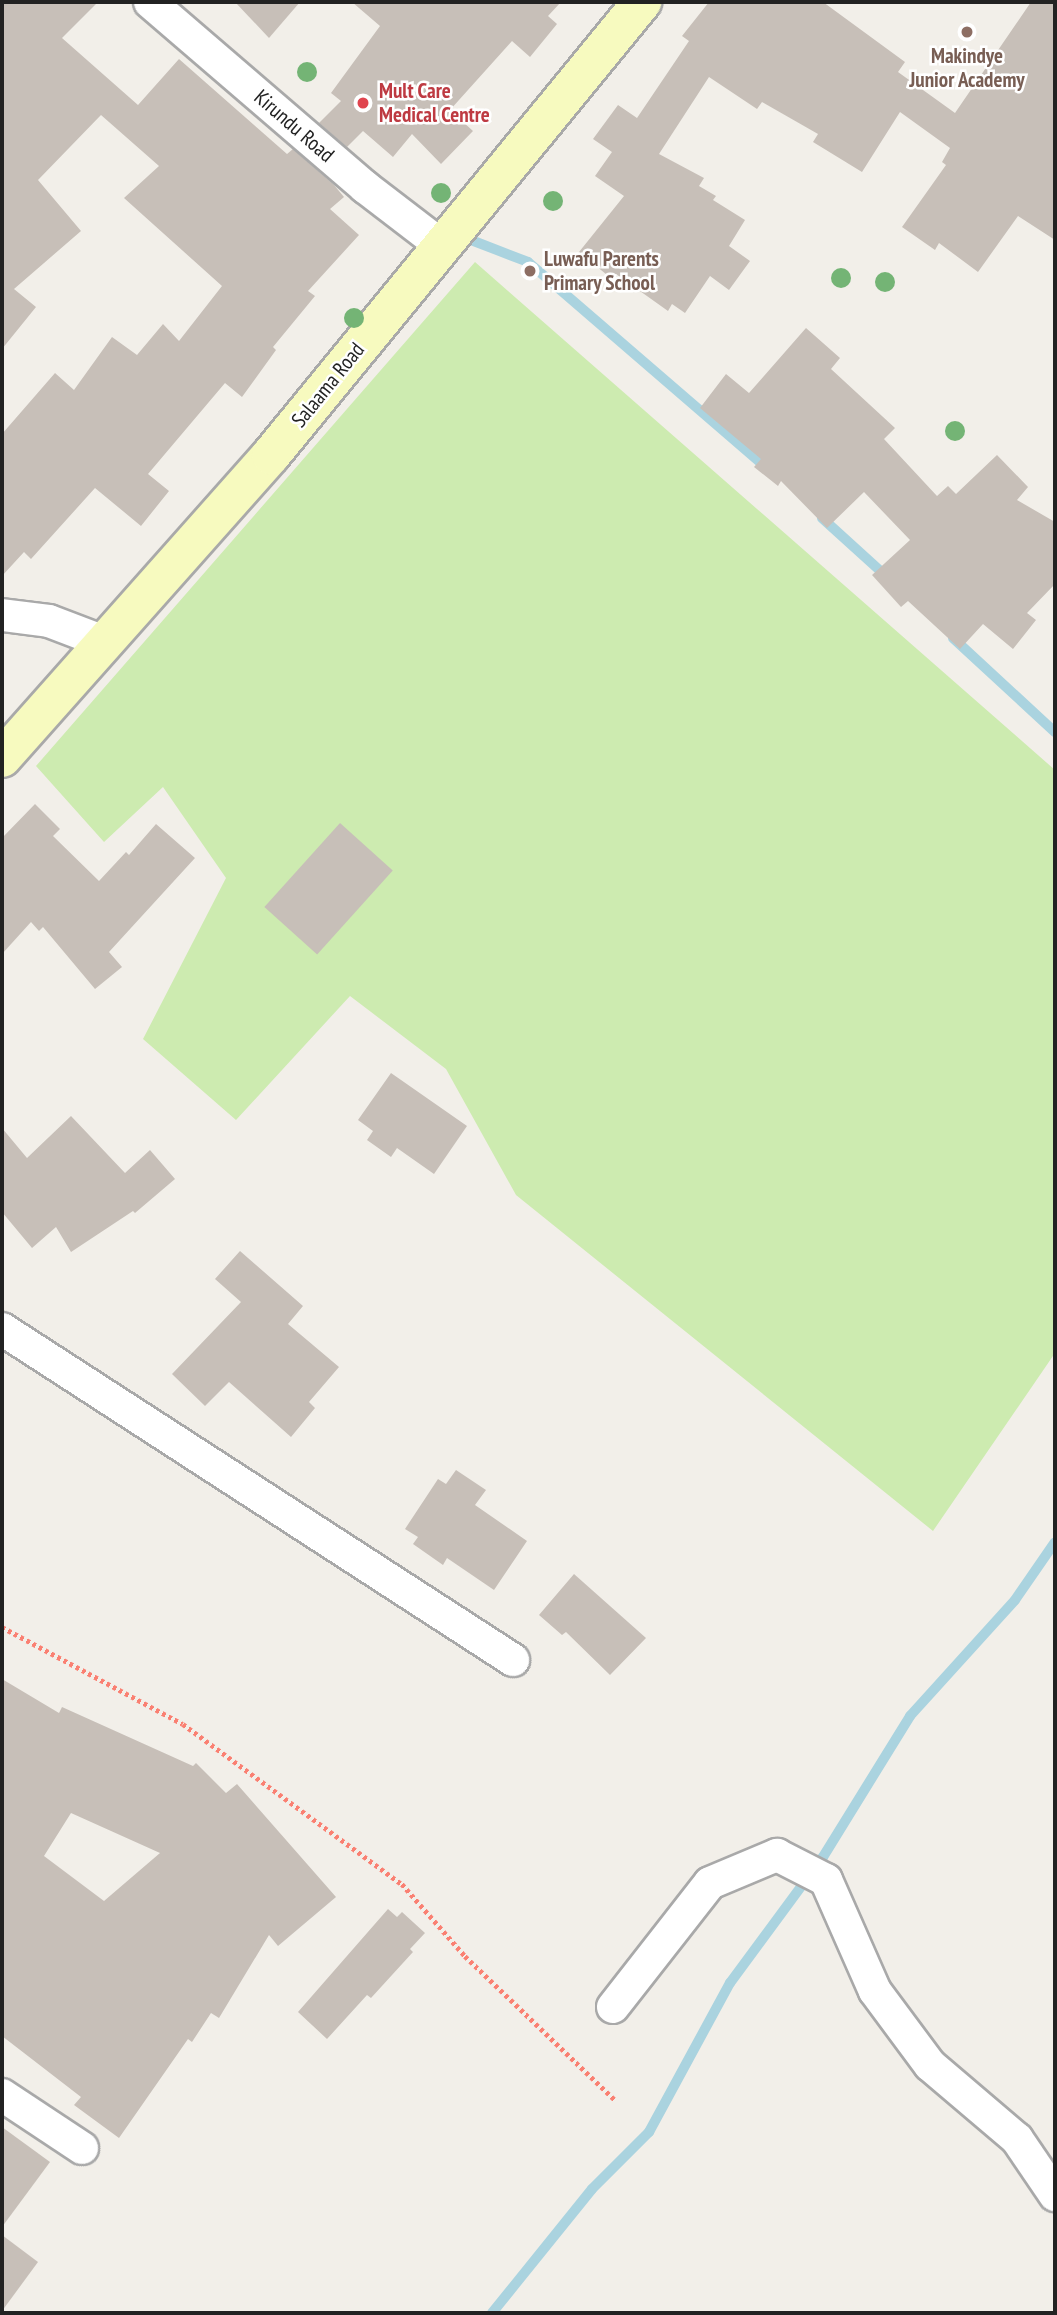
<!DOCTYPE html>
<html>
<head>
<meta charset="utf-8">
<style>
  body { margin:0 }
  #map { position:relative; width:1057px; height:2315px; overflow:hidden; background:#f2efe9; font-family:"PT Sans Narrow",sans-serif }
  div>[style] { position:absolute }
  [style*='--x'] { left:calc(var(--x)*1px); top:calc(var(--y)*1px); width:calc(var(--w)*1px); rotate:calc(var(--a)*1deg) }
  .grass>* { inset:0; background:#cdebb0 }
  .stream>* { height:10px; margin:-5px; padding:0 5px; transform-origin:5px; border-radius:5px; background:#aad3df }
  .building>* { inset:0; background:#c7bfb8; transform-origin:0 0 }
  .path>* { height:4.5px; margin-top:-2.25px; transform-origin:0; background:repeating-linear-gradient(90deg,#fa8072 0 3.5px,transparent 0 7px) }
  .roads { filter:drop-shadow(2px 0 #a9a9a9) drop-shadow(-2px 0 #a9a9a9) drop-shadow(0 2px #a9a9a9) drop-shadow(0 -2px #a9a9a9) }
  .minor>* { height:32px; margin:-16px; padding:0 16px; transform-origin:16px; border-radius:16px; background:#fff }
  .secondary>* { height:38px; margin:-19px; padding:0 19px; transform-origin:19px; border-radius:19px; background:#f7fabf }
  .trees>* { width:20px; height:20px; margin:-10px; border-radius:50%; background:#74b475 }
  .dots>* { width:19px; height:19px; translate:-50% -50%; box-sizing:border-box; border:4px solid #fff; border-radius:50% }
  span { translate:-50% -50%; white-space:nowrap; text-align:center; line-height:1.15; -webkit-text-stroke:5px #fff; paint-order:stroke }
  .education-label { font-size:21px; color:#785e54; font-weight:700 }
  .left { translate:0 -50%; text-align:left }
  .health-label { font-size:21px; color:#be3a42; font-weight:700 }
  .street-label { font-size:21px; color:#222 }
  .frame { position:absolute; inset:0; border:4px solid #222; pointer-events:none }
</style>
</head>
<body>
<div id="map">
  <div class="grass">
    <i style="clip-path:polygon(475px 262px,1055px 770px,1055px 1353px,933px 1531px,516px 1195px,446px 1069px,350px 996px,236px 1120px,143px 1039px,226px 878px,163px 787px,104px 842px,36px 766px)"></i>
  </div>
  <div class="stream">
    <i style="--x:471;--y:240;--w:61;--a:21.1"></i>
    <i style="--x:528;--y:262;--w:317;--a:40.8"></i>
    <i style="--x:822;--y:518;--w:88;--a:42.2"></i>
    <i style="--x:953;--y:638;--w:139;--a:42.7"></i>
    <i style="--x:492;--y:2313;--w:159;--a:-51.1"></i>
    <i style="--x:592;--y:2189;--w:81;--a:-45"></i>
    <i style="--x:649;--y:2132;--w:170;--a:-61.5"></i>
    <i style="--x:730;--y:1983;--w:157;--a:-53.6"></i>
    <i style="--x:823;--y:1857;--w:166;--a:-58.3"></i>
    <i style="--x:910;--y:1716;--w:156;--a:-47.8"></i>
    <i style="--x:1015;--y:1600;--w:70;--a:-55.4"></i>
  </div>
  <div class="building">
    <i style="clip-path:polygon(2px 2px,98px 2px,62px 38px,138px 105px,179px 59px,287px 154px,293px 149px,334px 185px,344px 197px,330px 209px,359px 235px,308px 291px,315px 296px,273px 347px,276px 350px,242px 397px,225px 383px,148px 474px,169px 491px,141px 526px,95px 488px,31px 559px,24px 552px,2px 576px,2px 434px,55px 373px,74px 390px,112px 337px,137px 355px,163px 324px,179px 341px,222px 286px,124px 198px,159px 166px,101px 115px,38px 180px,81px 231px,14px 289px,36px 307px,2px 349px)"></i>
    <i style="clip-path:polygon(235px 2px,300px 2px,269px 38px)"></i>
    <i style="clip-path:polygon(352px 2px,561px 2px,548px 16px,557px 24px,530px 57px,512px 41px,450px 110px,473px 131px,441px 164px,412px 134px,393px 157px,363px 131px,347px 147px,319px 123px,341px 101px,331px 93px,380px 26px)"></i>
    <i style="clip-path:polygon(709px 2px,823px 2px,905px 62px,898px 72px,955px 113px,1031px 2px,1055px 2px,1055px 240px,1018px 216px,978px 272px,939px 243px,935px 250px,902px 227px,946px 165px,942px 162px,950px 148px,900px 112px,862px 172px,813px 142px,818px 134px,762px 102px,757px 109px,709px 77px,659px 154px,704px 178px,699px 186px,716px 196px,713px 200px,745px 220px,729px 246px,750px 261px,729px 290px,710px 276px,685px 313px,672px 304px,668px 311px,616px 274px,612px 279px,579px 252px,624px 196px,595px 176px,612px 152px,593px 139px,618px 105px,637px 118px,689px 41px,682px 36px)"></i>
    <i style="clip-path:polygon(806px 328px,840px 358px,831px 369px,895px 428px,884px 439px,937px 496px,948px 486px,956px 494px,997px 455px,1028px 487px,1017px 500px,1055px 522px,1055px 584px,1027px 613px,1036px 620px,1013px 649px,983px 624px,960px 649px,908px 601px,901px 607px,872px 575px,910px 540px,864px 492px,827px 528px,781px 481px,778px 486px,754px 467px,761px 459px,700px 408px,726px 374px,749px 393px)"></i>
    <i style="clip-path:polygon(35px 804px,60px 829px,53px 836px,99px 881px,126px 852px,129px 855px,156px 824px,195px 858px,109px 952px,122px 967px,95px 989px,43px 927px,39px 931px,31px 922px,2px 954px,2px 838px)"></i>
    <i style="left:340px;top:823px;width:71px;height:113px;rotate:42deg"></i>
    <i style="clip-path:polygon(391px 1073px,467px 1126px,434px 1174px,397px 1148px,391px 1157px,367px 1140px,373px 1131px,358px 1120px)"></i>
    <i style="clip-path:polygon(71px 1116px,125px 1173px,150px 1150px,175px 1179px,135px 1213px,133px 1211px,71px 1252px,56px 1227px,32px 1248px,2px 1212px,2px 1128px,27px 1158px)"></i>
    <i style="clip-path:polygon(240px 1251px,303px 1306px,288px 1324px,339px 1367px,309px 1402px,315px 1408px,291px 1437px,229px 1382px,205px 1406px,172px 1374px,241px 1302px,215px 1279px)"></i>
    <i style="clip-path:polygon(456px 1470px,486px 1490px,475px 1505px,527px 1541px,494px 1590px,447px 1558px,443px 1565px,413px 1544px,418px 1537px,405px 1529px,438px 1479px,446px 1484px)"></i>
    <i style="clip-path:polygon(574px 1574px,646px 1638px,610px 1675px,566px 1632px,562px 1635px,539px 1615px)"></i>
    <i style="clip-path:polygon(evenodd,2px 1679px,59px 1713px,62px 1707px,193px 1766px,196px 1763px,226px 1793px,237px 1784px,336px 1897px,278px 1946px,269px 1935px,219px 2018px,211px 2013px,192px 2042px,188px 2039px,119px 2138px,74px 2105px,81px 2097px,2px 2036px,2px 1679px,71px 1813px,160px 1853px,104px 1901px,44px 1856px,71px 1813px)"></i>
    <i style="clip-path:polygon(388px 1909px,397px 1917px,402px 1912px,425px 1933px,410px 1949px,413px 1952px,371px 1998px,367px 1995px,327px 2039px,298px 2012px)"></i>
    <i style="clip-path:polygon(2px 2127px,50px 2162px,2px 2227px)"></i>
    <i style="clip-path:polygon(2px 2235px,38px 2262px,2px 2311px)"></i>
  </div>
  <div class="path">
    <i style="--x:2;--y:1627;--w:205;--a:28.2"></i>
    <i style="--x:183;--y:1724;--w:271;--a:36.2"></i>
    <i style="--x:402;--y:1884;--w:96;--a:48.8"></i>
    <i style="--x:465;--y:1956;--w:207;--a:43.8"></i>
  </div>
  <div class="roads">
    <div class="minor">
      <i style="--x:150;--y:2;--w:284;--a:40.7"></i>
      <i style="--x:365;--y:187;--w:97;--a:37.5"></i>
      <i style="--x:2;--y:615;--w:47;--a:7.3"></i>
      <i style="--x:49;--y:621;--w:59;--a:20.9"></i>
      <i style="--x:2;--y:1329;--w:609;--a:32.93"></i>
      <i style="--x:613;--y:2007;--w:157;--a:-52"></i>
      <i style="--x:710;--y:1883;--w:73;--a:-22.7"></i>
      <i style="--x:777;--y:1855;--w:55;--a:27"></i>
      <i style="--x:826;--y:1880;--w:121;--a:66.2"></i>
      <i style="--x:875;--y:1991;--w:92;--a:53.4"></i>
      <i style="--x:930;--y:2065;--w:114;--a:40.4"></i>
      <i style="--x:1017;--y:2139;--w:68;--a:55.8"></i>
      <i style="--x:2;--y:2095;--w:96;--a:33.5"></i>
    </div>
    <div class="secondary">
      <i style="--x:2;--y:758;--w:405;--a:-48.4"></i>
      <i style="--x:271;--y:455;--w:586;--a:-50.68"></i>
    </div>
  </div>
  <div class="trees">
    <i style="left:307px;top:72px"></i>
    <i style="left:441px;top:193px"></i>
    <i style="left:553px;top:201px"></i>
    <i style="left:841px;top:278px"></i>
    <i style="left:885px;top:282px"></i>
    <i style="left:354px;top:318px"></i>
    <i style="left:955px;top:431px"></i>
  </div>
  <div class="dots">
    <i style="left:967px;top:32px;background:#8d6e63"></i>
    <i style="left:363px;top:103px;background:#e0444e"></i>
    <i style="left:530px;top:271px;background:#8d6e63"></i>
  </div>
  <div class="education-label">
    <span style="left:967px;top:68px">Makindye<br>Junior Academy</span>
    <span class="left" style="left:544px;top:271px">Luwafu Parents<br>Primary School</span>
  </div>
  <div class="health-label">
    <span class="left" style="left:379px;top:103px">Mult Care<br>Medical Centre</span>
  </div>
  <div class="street-label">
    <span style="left:294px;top:126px;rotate:41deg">Kirundu Road</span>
    <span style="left:328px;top:385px;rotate:-51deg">Salaama Road</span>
  </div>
  <div class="frame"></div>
</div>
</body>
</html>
